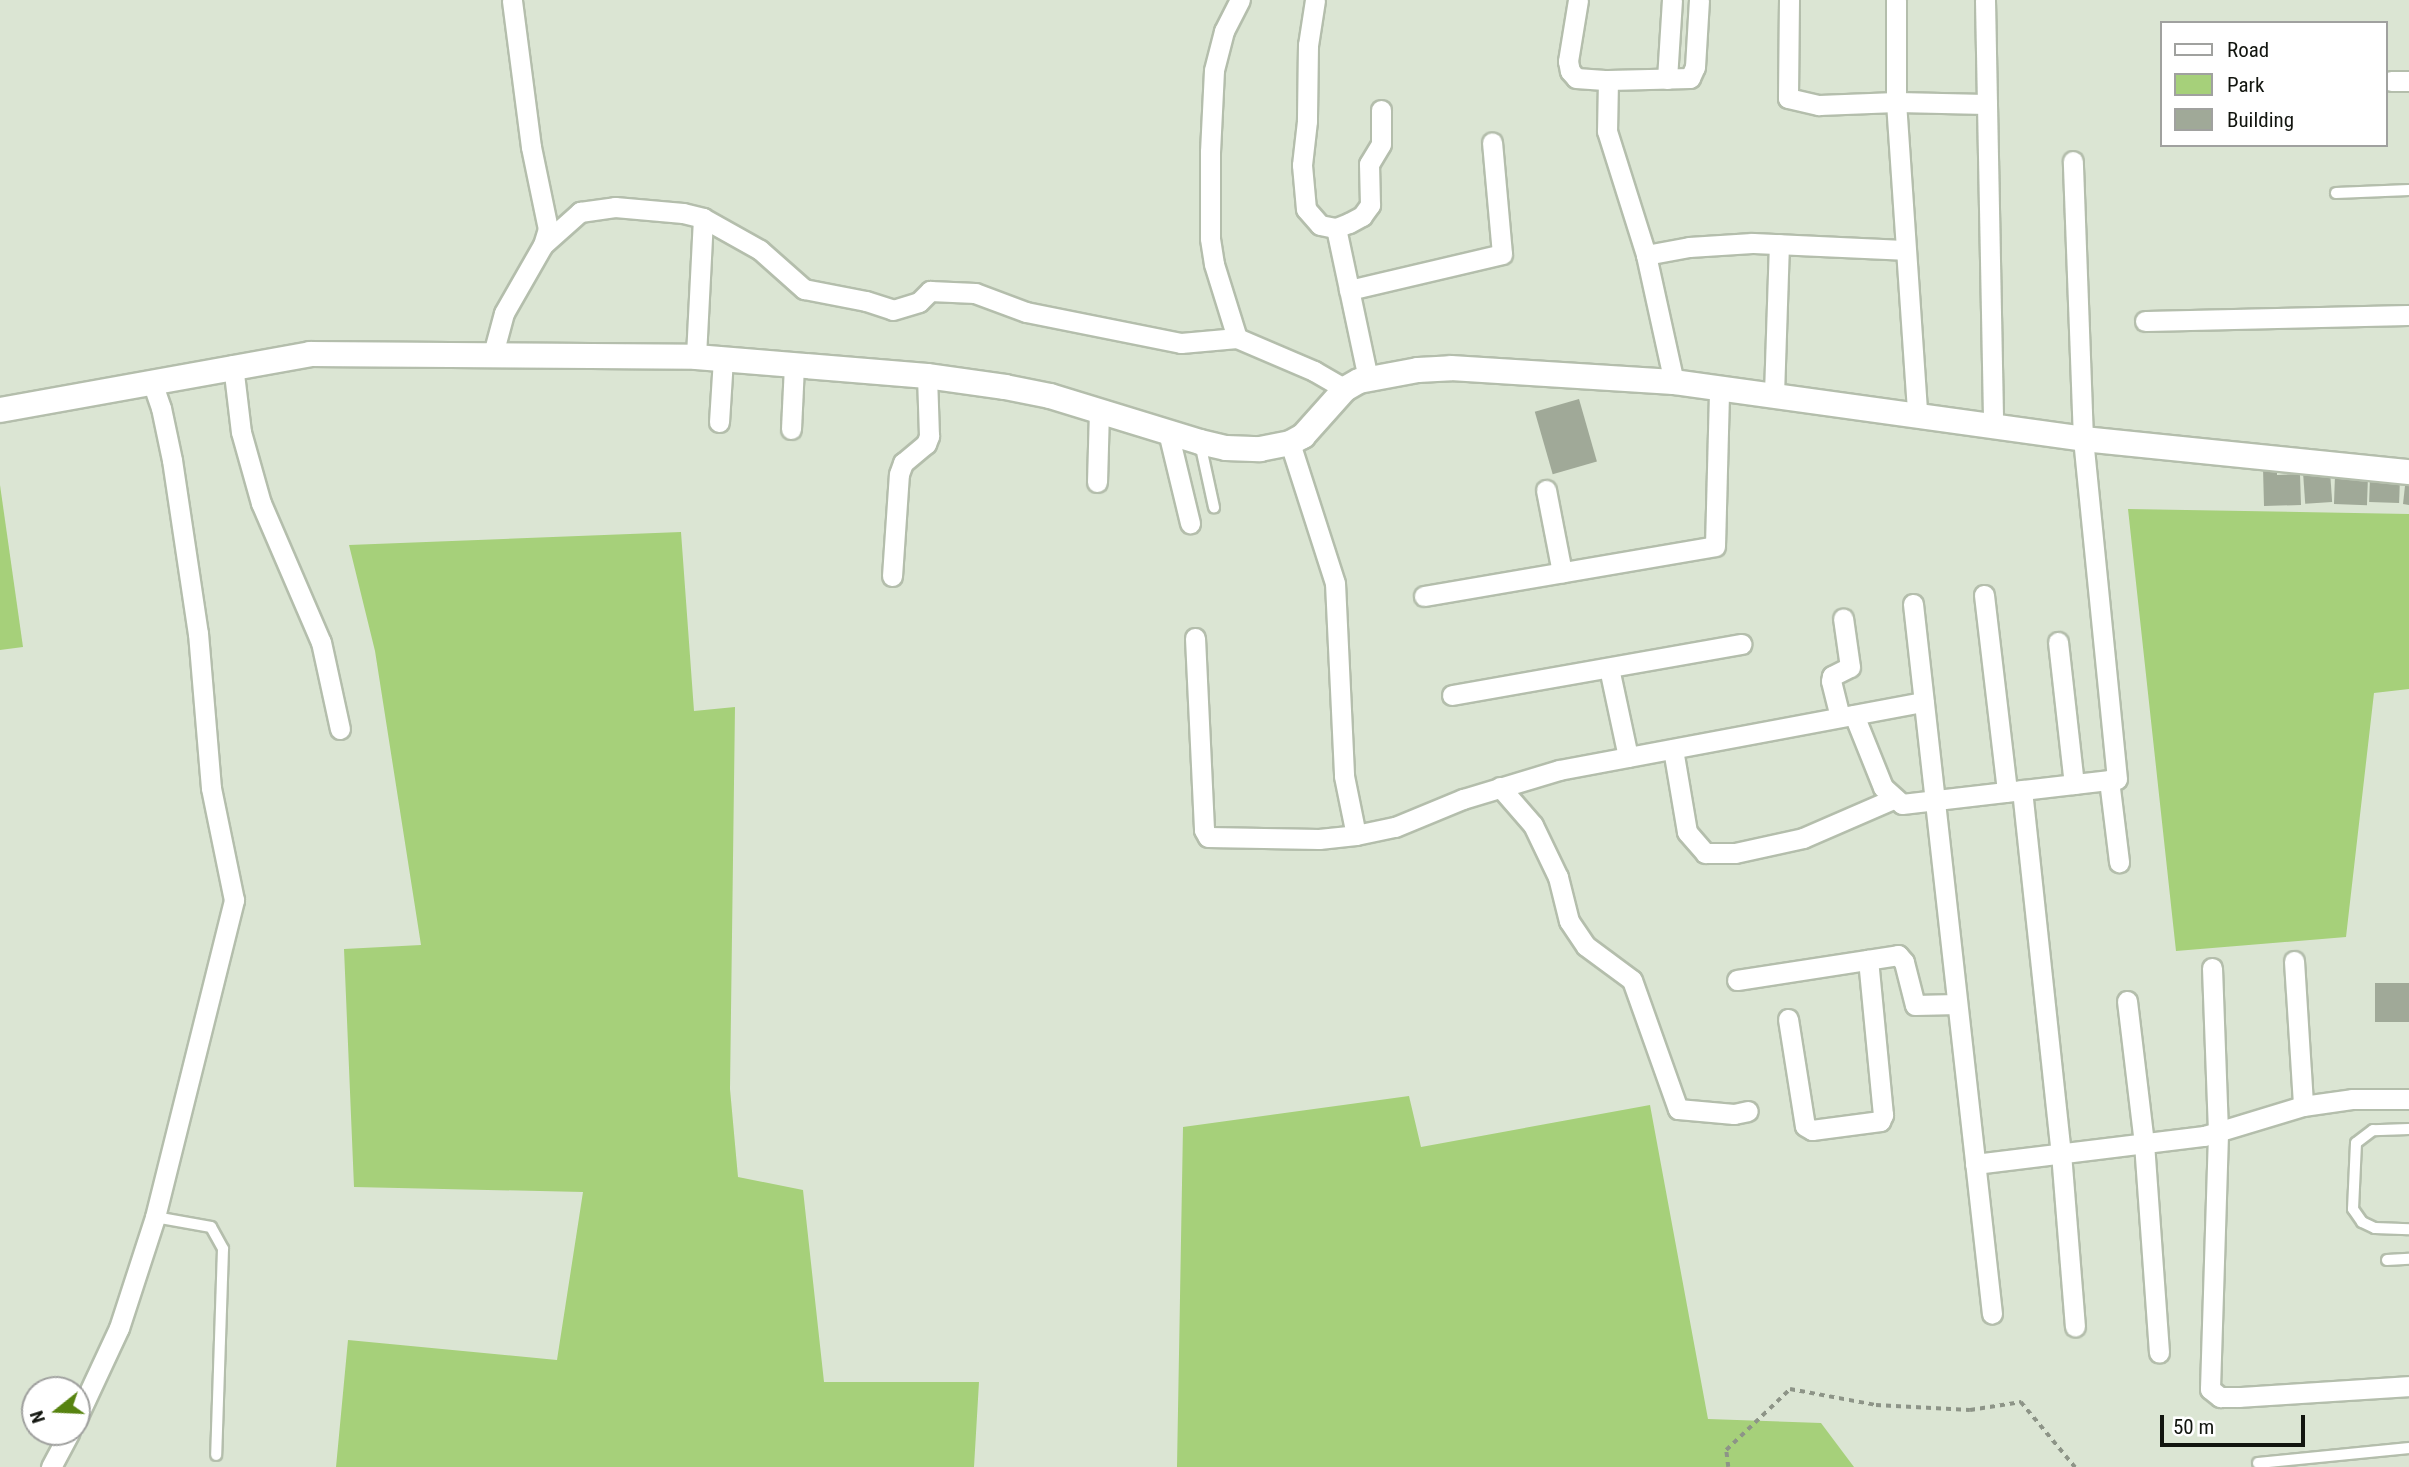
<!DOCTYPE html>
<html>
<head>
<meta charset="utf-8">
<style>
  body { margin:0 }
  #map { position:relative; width:2409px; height:1467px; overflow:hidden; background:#dbe5d3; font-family:"Roboto Condensed",sans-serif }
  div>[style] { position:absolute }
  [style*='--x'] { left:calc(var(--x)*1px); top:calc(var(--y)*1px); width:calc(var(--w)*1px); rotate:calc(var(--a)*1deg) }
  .green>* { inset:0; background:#a6d07a }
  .building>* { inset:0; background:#a0a998; transform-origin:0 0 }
  .path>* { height:3.5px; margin-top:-1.75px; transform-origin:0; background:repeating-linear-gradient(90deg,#8d9487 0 5px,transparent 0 10px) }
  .roads { filter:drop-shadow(2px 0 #b4beac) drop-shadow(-2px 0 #b4beac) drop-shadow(0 2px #b4beac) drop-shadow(0 -2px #b4beac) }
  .service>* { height:10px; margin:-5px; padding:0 5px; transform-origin:5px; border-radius:5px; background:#fff }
  .minor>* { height:19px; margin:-9.5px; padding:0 9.5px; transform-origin:9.5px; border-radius:9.5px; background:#fff }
  .tertiary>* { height:24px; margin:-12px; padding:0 12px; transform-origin:12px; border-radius:12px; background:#fff }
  span { translate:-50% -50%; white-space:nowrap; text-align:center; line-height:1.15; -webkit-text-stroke:5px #fff; paint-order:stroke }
  .legend { position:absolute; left:2160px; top:21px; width:228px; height:126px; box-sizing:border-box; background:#fff; border:2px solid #a0a19f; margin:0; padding:9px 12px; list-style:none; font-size:21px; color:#12150f }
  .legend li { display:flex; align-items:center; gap:14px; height:35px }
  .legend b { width:35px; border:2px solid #a0a19f }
  .north { position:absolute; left:21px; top:1376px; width:70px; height:70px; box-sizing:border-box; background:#fff; border:2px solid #a0a19f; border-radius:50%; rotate:252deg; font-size:19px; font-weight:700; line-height:28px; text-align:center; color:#12150f }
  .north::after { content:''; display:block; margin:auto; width:24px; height:32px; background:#578310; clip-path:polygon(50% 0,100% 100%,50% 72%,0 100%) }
  .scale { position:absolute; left:2160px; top:1415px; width:145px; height:32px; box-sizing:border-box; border:4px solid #12150f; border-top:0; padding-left:9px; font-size:21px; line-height:24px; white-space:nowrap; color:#12150f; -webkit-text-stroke:5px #fff; paint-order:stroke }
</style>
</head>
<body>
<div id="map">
  <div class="green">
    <i style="clip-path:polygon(0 485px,23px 647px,0 650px)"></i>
    <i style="clip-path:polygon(2128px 509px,2409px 514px,2409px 689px,2374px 693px,2346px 937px,2176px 951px)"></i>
    <i style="clip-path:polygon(681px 532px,694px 711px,735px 707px,730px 1089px,738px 1177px,803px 1190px,824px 1382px,979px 1382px,974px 1467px,336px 1467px,348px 1340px,557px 1360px,583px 1192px,354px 1187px,344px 949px,421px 945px,375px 651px,349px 545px)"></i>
    <i style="clip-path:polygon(1409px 1096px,1421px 1147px,1650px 1105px,1708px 1419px,1821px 1423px,1854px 1467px,1177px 1467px,1183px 1127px)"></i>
  </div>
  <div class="building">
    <i style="left:1579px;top:399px;width:65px;height:46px;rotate:74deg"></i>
    <i style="clip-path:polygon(2263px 468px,2277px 468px,2277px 475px,2300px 474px,2301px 505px,2264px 506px)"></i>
    <i style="left:2330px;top:471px;width:31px;height:27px;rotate:86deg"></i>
    <i style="left:2335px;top:475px;width:33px;height:29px;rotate:2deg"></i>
    <i style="left:2370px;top:477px;width:30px;height:25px;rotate:2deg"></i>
    <i style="clip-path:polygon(2405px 486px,2409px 486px,2409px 505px,2403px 504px)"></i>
    <i style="left:2409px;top:983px;width:39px;height:34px;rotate:90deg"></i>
  </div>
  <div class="path">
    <i style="--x:1728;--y:1467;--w:17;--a:-97"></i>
    <i style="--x:1726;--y:1450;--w:88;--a:-43.6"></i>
    <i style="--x:1790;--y:1389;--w:87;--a:10.5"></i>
    <i style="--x:1876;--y:1405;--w:94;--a:3"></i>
    <i style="--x:1970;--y:1410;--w:52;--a:-8.9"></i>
    <i style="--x:2021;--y:1402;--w:85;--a:50.3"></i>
  </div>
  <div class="roads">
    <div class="service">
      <i style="--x:2336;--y:193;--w:73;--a:-2.4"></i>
      <i style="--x:1200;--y:443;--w:66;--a:77.7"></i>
      <i style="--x:2409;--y:1129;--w:36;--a:178"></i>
      <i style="--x:2373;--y:1130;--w:21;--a:143"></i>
      <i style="--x:2356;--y:1143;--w:66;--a:92.6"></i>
      <i style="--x:2353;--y:1209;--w:16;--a:55"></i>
      <i style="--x:2362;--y:1222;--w:14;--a:25"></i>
      <i style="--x:2375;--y:1228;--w:34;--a:2"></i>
      <i style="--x:155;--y:1217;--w:57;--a:10.1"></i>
      <i style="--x:211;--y:1227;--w:25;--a:61"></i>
      <i style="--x:223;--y:1249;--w:206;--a:91.9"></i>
      <i style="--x:2387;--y:1260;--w:22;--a:-3"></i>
      <i style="--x:2258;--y:1463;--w:152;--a:-5.7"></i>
    </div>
    <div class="minor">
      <i style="--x:1315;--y:0;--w:46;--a:98.8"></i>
      <i style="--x:1308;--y:45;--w:76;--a:90.8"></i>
      <i style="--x:1307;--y:121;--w:44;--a:96.5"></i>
      <i style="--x:1302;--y:165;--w:44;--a:84.8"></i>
      <i style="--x:1306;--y:209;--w:21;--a:49"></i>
      <i style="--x:1320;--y:225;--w:16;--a:11"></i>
      <i style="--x:1336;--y:228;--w:14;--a:-21"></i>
      <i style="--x:1349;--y:223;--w:15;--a:-28"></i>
      <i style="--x:1362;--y:216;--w:14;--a:-54"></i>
      <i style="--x:1370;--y:205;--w:41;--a:-91.4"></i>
      <i style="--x:1369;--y:164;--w:23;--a:-59"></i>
      <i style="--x:1381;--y:144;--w:34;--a:-90"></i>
      <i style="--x:1578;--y:0;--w:62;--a:99.3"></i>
      <i style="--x:1568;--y:61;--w:10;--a:79"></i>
      <i style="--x:1570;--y:71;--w:9;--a:49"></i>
      <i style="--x:1576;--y:78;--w:32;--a:4"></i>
      <i style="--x:1608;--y:80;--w:82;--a:-1.4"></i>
      <i style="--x:1690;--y:78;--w:12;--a:-66"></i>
      <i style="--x:1695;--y:67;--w:67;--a:-86.6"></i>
      <i style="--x:1789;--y:0;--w:98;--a:90.6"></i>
      <i style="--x:1788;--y:98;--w:32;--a:13"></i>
      <i style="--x:1819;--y:105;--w:77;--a:-2.2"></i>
      <i style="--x:1896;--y:102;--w:313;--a:86.1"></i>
      <i style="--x:1896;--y:0;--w:102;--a:90"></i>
      <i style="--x:1896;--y:102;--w:91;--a:1.3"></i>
      <i style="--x:1985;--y:0;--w:425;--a:88.9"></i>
      <i style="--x:1667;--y:79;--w:79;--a:-86.4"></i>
      <i style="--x:1608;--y:80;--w:51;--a:91.1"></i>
      <i style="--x:1607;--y:131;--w:130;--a:72.5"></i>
      <i style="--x:1646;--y:255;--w:130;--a:77.6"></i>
      <i style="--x:2391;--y:81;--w:18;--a:0"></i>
      <i style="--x:703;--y:218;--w:65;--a:29.3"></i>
      <i style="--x:760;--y:250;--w:59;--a:41.6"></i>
      <i style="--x:804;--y:289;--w:63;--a:11"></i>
      <i style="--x:866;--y:301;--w:28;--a:18"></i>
      <i style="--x:893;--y:310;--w:27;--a:-17"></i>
      <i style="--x:919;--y:302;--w:16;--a:-45"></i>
      <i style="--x:930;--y:291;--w:45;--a:2.5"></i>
      <i style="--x:975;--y:293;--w:54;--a:20.4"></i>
      <i style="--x:1026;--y:312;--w:158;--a:11.3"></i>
      <i style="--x:1181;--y:343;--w:56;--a:-5.1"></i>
      <i style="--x:1237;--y:338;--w:84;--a:23.2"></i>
      <i style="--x:1314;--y:371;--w:36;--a:30"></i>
      <i style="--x:1336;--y:228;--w:153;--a:78"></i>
      <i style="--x:543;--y:245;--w:50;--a:-41.7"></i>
      <i style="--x:580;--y:212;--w:35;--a:-8"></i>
      <i style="--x:615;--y:207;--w:68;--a:5"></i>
      <i style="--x:683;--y:213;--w:21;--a:14"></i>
      <i style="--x:703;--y:218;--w:139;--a:92.9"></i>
      <i style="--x:1646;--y:255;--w:44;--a:-10.5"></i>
      <i style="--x:1689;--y:247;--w:63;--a:-3.6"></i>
      <i style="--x:1752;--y:243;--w:153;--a:2.6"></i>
      <i style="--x:1349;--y:290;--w:157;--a:-13.2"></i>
      <i style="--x:1502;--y:254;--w:112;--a:-95.1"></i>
      <i style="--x:2145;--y:321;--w:264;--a:-1.3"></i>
      <i style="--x:1237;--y:338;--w:77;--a:-107.3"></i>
      <i style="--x:1214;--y:264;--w:26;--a:-99"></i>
      <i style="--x:1210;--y:238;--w:86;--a:-90"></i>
      <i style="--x:1210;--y:152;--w:82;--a:-87.2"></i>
      <i style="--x:1214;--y:70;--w:40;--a:-75.6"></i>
      <i style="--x:1224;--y:31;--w:35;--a:-63"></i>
      <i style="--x:493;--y:354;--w:42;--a:-75"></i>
      <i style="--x:504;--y:313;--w:78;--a:-60.2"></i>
      <i style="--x:543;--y:245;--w:17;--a:-73"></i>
      <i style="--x:548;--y:229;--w:84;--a:-101.7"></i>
      <i style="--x:531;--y:147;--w:148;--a:-97.4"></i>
      <i style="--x:233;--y:365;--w:67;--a:83.2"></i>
      <i style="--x:241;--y:432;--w:74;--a:74.3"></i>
      <i style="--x:261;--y:503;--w:151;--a:66.7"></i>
      <i style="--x:321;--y:642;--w:89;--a:77.7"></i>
      <i style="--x:1774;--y:394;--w:150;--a:-88.1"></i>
      <i style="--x:719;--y:422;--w:63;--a:-86.4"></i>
      <i style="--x:791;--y:429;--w:64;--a:-87.3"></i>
      <i style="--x:1168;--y:432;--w:94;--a:76.4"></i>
      <i style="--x:1290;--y:443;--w:147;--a:72.2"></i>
      <i style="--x:1335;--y:583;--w:193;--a:87.3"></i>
      <i style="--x:1344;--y:776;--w:60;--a:78.5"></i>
      <i style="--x:1097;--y:482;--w:71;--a:-88.4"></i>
      <i style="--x:1546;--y:490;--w:84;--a:79"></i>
      <i style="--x:892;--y:576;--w:102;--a:-86.1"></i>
      <i style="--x:899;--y:474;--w:12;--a:-70"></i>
      <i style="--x:903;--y:463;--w:30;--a:-40"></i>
      <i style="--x:926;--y:444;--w:9;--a:-69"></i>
      <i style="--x:929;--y:436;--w:60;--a:-91.9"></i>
      <i style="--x:1984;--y:595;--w:198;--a:83.3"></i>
      <i style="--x:1424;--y:596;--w:295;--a:-9.7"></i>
      <i style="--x:1715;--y:546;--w:158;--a:-88.5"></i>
      <i style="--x:1913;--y:604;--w:714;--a:83.65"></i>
      <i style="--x:1195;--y:638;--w:192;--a:87.3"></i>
      <i style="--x:1204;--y:830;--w:8;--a:60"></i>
      <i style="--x:1208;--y:837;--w:111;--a:1"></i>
      <i style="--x:1319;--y:839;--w:37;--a:-6"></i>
      <i style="--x:1356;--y:835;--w:40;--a:-12"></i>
      <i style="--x:1395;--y:827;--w:74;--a:-22.4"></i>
      <i style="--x:1463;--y:799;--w:100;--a:-16.8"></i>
      <i style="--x:1559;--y:770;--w:371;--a:-10.6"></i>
      <i style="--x:2058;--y:642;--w:143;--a:83.6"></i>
      <i style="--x:1609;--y:668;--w:91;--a:77.9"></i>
      <i style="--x:1452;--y:695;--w:294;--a:-10"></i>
      <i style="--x:1854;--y:715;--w:78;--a:68.1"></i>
      <i style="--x:1883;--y:787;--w:25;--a:42"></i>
      <i style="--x:1902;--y:804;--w:216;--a:-6.6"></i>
      <i style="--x:2117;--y:779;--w:342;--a:-95.7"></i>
      <i style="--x:2083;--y:439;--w:278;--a:-92.1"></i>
      <i style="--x:1840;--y:717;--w:37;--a:-104"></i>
      <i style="--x:1831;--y:681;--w:5;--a:-79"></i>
      <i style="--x:1832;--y:676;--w:20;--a:-27"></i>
      <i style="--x:1850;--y:667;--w:49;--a:-98.1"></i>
      <i style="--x:1673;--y:749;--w:84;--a:80.4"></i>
      <i style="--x:1687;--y:832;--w:28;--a:49"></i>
      <i style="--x:1705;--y:853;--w:30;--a:0"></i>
      <i style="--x:1735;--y:853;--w:70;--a:-12.4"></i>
      <i style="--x:1803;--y:838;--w:98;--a:-23.4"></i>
      <i style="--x:2109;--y:780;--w:83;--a:83"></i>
      <i style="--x:1500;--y:787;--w:50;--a:49"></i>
      <i style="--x:1533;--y:825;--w:58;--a:64.3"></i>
      <i style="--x:1558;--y:877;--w:45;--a:76"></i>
      <i style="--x:1569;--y:921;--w:30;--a:56"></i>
      <i style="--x:1586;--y:946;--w:57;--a:36.5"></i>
      <i style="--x:1632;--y:980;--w:137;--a:70.4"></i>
      <i style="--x:1678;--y:1109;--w:56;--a:5.1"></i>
      <i style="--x:1734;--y:1114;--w:14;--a:-12"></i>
      <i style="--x:2022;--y:790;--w:365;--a:83.9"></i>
      <i style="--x:2061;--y:1153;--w:174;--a:85.4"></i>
      <i style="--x:2294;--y:961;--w:145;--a:86.4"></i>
      <i style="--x:2212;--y:968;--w:166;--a:87.9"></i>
      <i style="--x:2218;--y:1134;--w:255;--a:91.8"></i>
      <i style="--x:2210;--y:1389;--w:13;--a:39"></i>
      <i style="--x:2220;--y:1397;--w:19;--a:0"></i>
      <i style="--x:2239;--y:1397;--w:170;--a:-3.7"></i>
      <i style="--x:1737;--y:980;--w:163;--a:-8.8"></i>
      <i style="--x:1898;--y:955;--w:9;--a:49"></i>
      <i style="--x:1904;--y:962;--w:44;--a:75.7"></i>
      <i style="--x:1915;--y:1005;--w:42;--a:-1.4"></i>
      <i style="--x:2127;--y:1001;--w:143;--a:83.2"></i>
      <i style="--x:2144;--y:1143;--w:210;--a:85.9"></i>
      <i style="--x:1788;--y:1019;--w:108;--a:81"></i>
      <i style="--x:1805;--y:1126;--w:8;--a:30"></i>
      <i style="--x:1812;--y:1130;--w:69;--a:-7.5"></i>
      <i style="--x:1880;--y:1121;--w:7;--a:-63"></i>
      <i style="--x:1883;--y:1115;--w:156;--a:-95.5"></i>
      <i style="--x:1975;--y:1164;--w:231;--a:-7"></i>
      <i style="--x:2204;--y:1136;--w:103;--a:-16.9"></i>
      <i style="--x:2303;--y:1106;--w:49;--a:-8.1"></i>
      <i style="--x:2352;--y:1099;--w:57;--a:0"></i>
      <i style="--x:77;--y:1418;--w:99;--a:-65"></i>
      <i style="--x:119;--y:1328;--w:117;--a:-72"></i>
      <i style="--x:155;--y:1217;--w:327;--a:-76"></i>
      <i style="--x:234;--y:900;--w:114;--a:-101.6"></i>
      <i style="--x:211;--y:788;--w:155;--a:-94.8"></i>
      <i style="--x:198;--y:634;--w:176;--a:-98.5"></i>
      <i style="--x:172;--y:460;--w:53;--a:-101.9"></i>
      <i style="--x:161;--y:408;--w:28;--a:-109"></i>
      <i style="--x:51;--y:1467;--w:40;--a:-62"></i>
    </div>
    <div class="tertiary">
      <i style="--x:0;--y:410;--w:315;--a:-10.2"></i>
      <i style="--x:310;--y:354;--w:386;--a:0.4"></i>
      <i style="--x:696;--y:357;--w:232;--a:4.7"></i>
      <i style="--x:927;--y:376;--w:79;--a:8"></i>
      <i style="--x:1005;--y:387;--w:46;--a:11.3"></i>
      <i style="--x:1050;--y:396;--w:157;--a:17"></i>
      <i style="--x:1200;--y:442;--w:27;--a:13"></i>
      <i style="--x:1226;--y:448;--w:34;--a:2"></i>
      <i style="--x:1260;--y:449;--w:31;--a:-11"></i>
      <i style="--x:1290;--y:443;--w:15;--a:-28"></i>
      <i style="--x:1303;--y:436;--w:63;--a:-48.2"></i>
      <i style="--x:1345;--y:389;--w:16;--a:-30"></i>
      <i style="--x:1359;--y:381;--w:60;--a:-10.6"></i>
      <i style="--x:1418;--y:370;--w:33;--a:-3"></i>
      <i style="--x:1451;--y:368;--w:223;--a:3.6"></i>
      <i style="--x:1674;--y:382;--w:413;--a:7.9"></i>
      <i style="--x:2083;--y:439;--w:328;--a:5.8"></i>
    </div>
  </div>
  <ul class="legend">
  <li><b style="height:9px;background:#fff"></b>Road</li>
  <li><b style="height:19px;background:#a6d07a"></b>Park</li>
  <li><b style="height:19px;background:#a0a998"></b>Building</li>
  </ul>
  <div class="north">N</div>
  <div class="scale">50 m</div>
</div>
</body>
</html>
